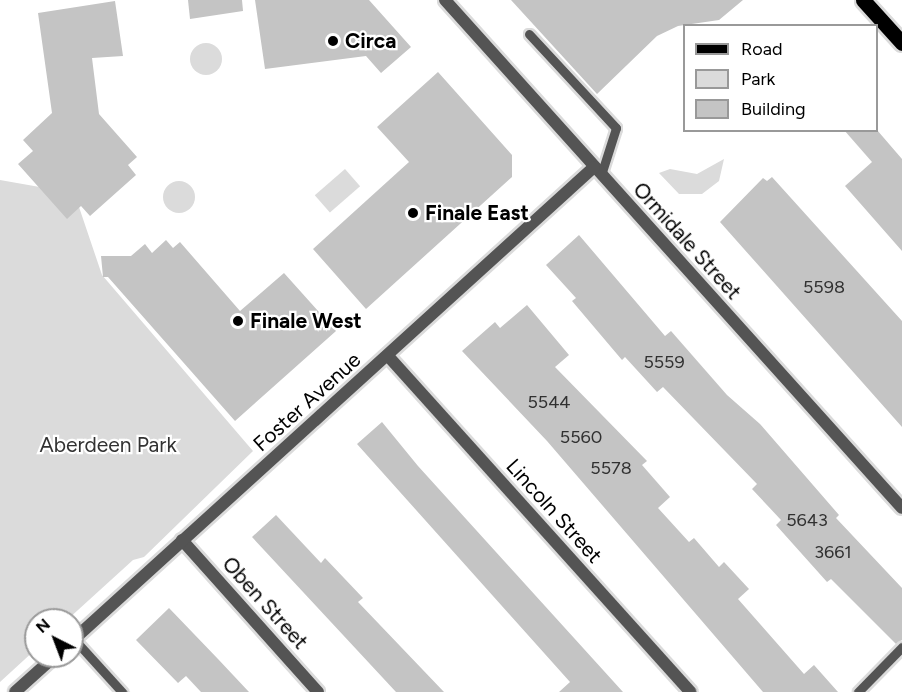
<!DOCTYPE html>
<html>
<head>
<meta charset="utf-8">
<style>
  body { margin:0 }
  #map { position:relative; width:902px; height:692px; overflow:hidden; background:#fff; font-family:Figtree,sans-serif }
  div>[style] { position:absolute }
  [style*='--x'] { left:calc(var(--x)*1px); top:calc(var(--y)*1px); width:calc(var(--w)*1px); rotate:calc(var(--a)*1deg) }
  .green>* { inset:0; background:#dbdbdb; transform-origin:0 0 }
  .round { border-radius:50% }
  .building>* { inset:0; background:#c4c4c4 }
  .roads { filter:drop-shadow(2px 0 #dbdbdb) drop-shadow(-2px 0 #dbdbdb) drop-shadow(0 2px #dbdbdb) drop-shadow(0 -2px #dbdbdb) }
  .lane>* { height:9px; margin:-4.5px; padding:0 4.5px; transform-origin:4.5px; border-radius:4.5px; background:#545454 }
  .street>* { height:12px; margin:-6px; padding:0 6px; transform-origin:6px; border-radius:6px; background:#545454 }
  .primary>* { height:15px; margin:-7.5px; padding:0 7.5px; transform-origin:7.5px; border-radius:7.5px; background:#000 }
  .dots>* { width:16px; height:16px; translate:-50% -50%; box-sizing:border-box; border:3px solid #fff; border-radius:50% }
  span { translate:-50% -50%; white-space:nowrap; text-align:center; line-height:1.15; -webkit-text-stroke:4.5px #fff; paint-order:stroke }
  .number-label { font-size:18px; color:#313131 }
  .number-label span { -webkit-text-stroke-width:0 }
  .poi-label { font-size:21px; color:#000; font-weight:700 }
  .left { translate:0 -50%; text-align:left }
  .street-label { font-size:21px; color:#000 }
  .park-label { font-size:21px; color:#323232 }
  .legend { position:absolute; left:683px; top:24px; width:195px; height:108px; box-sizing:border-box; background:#fff; border:2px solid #999; margin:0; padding:8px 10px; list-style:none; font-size:18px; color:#000 }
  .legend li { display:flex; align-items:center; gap:12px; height:30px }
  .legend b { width:30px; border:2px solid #999 }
  .north { position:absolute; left:24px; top:608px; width:60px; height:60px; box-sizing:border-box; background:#fff; border:2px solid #999; border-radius:50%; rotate:318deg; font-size:16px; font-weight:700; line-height:24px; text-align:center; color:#000 }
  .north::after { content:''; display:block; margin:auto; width:21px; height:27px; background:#000; clip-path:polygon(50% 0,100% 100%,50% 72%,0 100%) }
</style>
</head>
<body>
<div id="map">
  <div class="green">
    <i class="round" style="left:190px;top:43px;width:32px;height:32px"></i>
    <i style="clip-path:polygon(724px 159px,719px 181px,702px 194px,679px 194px,659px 173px,670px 169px,697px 174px)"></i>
    <i style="left:345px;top:169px;width:23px;height:40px;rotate:49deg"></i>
    <i style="clip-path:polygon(0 180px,51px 189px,79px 207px,102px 275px,253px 451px,144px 557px,133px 560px,67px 620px,36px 620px,36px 649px,0 682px)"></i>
    <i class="round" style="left:163px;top:181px;width:32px;height:32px"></i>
  </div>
  <div class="building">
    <i style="clip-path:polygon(188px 0,242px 0,243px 11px,190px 19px)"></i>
    <i style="clip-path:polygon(255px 0,369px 0,411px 47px,381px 73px,366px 56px,265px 69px)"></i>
    <i style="clip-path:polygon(511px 0,743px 0,719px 20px,678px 26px,657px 36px,597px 94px)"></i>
    <i style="clip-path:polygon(115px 1px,123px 56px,92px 58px,99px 114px,137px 157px,128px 165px,136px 175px,90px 216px,81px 206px,67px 219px,18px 164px,33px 151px,23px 140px,52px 113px,38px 13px)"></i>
    <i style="clip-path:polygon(438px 72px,512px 155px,512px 177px,366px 309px,313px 249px,409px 162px,377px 127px)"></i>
    <i style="clip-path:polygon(844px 130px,877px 130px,902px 159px,902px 251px,845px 186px,872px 162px)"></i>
    <i style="clip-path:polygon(772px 177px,902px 321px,902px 427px,720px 222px,763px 178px,767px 181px)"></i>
    <i style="clip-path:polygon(579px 235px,665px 336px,671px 331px,727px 395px,760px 424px,839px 515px,836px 518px,902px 588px,902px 640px,896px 644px,831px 579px,827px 582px,776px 525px,781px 520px,752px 489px,757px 484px,663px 387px,657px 392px,625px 357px,622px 360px,572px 301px,576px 298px,546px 265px)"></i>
    <i style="clip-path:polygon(166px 240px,173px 248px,180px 242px,240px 311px,284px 273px,336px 331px,235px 421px,108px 277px,103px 277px,101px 256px,131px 256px,145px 244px,152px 253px)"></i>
    <i style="clip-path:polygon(527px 305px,569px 355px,555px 367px,647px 461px,642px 465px,670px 497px,658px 508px,689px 542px,694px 538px,719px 567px,724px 562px,749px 589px,738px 599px,804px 674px,814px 665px,838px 692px,763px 692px,547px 441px,462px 351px,495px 322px,500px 328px)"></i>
    <i style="clip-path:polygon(382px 422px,418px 466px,623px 692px,559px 692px,570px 682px,357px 444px)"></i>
    <i style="clip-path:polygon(276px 515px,321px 563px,325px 558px,363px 598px,358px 602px,444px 692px,396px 692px,252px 537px)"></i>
    <i style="clip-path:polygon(169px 608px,218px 659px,249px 692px,201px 692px,186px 676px,178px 683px,136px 640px)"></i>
  </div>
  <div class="roads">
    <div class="lane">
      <i style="--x:529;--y:34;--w:128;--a:47.2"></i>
      <i style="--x:616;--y:128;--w:49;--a:107.7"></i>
      <i style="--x:74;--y:639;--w:72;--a:47.8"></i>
      <i style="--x:858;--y:692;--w:63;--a:-45.6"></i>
    </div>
    <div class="street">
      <i style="--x:445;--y:0;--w:683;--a:48.03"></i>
      <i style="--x:388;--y:356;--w:452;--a:48"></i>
      <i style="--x:182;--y:540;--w:204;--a:48.2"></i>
      <i style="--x:72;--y:641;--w:705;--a:-42.24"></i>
      <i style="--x:15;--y:692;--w:54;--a:-42"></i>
    </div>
    <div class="primary">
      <i style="--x:863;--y:0;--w:58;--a:47.8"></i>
    </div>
  </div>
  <div class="dots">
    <i style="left:333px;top:41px;background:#000"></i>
    <i style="left:413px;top:213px;background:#000"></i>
    <i style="left:238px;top:321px;background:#000"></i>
  </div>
  <div class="number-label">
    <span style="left:824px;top:287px">5598</span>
    <span style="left:664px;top:362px">5559</span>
    <span style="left:549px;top:402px">5544</span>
    <span style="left:581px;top:437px">5560</span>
    <span style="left:611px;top:468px">5578</span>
    <span style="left:807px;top:520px">5643</span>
    <span style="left:833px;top:552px">3661</span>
  </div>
  <div class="poi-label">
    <span class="left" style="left:345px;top:41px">Circa</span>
    <span class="left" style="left:425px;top:213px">Finale East</span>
    <span class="left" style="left:250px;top:321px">Finale West</span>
  </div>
  <div class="street-label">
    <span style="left:687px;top:241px;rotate:48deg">Ormidale Street</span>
    <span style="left:307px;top:402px;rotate:-42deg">Foster Avenue</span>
    <span style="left:554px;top:511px;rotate:48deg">Lincoln Street</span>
    <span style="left:265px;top:603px;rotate:48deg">Oben Street</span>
  </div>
  <div class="park-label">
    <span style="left:108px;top:445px">Aberdeen Park</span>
  </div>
  <ul class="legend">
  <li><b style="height:8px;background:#000"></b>Road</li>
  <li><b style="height:16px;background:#dbdbdb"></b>Park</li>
  <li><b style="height:16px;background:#c4c4c4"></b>Building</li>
  </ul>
  <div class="north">N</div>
</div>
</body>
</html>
